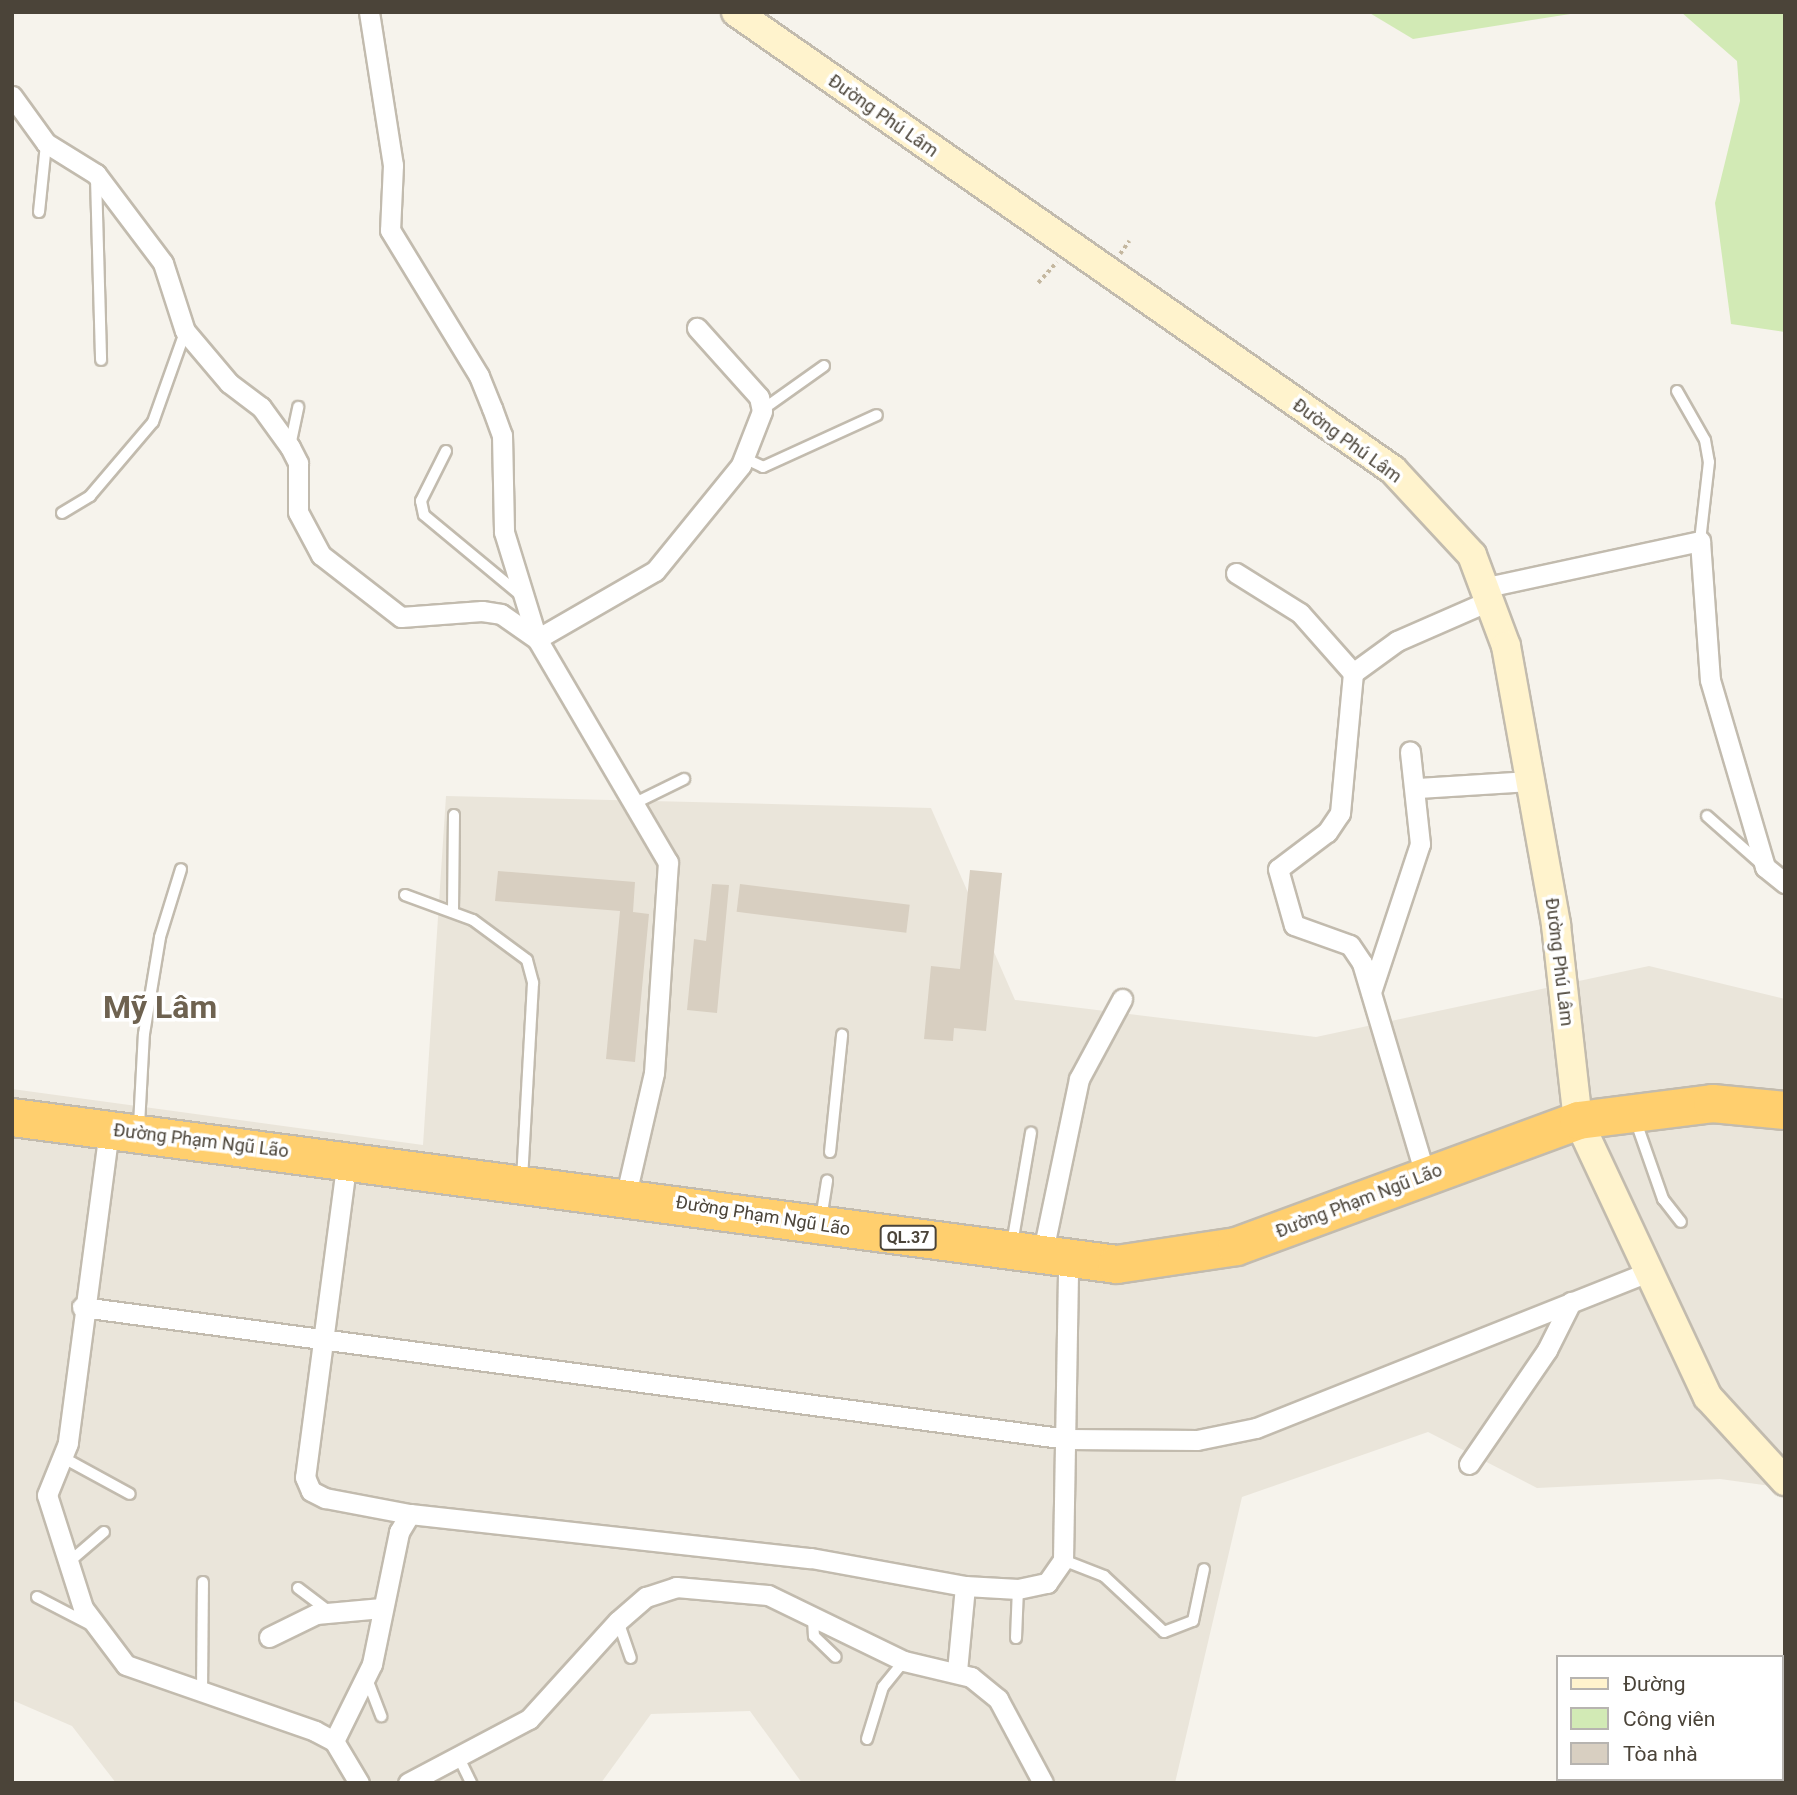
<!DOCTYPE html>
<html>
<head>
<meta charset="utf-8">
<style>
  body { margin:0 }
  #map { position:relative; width:1797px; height:1795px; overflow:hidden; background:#f6f3ec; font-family:Roboto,sans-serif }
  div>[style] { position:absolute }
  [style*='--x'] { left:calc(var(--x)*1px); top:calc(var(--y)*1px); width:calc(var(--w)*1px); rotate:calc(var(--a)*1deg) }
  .residential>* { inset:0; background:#eae5da }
  .green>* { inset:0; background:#d2eab5 }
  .building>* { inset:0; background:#d8cfc1; transform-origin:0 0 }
  .path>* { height:3.5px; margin-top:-1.75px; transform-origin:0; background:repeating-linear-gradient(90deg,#c4b79f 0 3.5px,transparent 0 7px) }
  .roads { filter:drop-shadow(2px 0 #c2bbae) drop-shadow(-2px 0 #c2bbae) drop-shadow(0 2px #c2bbae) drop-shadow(0 -2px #c2bbae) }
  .lane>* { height:10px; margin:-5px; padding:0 5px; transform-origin:5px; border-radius:5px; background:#fff }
  .street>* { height:19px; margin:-9.5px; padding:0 9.5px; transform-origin:9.5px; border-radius:9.5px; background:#fff }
  .secondary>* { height:28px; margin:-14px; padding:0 14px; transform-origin:14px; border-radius:14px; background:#fff3cd }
  .highway>* { height:37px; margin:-18.5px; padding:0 18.5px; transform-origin:18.5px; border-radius:18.5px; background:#ffcf6e }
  span { translate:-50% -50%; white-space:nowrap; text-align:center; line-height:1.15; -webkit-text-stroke:7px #fff; paint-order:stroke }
  .shield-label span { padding:2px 5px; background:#fff; border:2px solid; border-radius:5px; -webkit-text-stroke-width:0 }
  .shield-label { font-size:16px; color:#4b4439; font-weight:700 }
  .street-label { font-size:18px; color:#4b4439 }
  .town-label { font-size:32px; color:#6e6250; font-weight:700 }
  .frame { position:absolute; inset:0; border:14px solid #4b4439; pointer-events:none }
  .legend { position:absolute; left:1556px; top:1655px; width:228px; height:126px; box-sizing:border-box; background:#fff; border:2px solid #b7b4b0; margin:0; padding:9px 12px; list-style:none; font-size:21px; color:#4b4439 }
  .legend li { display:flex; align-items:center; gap:14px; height:35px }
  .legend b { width:35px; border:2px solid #b7b4b0 }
</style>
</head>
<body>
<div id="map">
  <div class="residential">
    <i style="clip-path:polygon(446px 796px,931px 808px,1015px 1000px,1316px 1037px,1649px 966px,1785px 999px,1785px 1488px,1720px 1479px,1537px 1488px,1428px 1432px,1242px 1497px,1175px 1783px,802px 1783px,750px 1711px,651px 1714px,601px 1783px,116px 1783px,72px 1726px,12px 1700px,12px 1089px,423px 1145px)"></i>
  </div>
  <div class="green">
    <i style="clip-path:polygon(1368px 12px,1583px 12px,1413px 39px)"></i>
    <i style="clip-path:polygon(1681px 12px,1785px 12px,1785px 332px,1731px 324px,1715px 203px,1740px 101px,1737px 61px)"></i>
  </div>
  <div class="building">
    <i style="clip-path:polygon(970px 870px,1002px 873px,986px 1031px,954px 1028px,953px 1041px,924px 1039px,931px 966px,960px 969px)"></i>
    <i style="clip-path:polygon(498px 871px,635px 882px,633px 912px,649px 914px,635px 1062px,606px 1059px,620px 911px,495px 901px)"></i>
    <i style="clip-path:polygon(712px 884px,729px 885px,717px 1013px,687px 1010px,694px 939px,706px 941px)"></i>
    <i style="left:740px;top:884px;width:171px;height:28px;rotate:7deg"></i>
  </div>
  <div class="path">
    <i style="--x:1120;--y:254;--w:16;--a:-55"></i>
    <i style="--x:1038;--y:283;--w:28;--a:-48"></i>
  </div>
  <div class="roads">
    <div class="lane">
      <i style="--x:96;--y:178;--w:182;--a:88.4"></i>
      <i style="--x:39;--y:212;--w:68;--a:-84.1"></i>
      <i style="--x:1677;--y:391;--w:56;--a:60.3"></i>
      <i style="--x:1705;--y:440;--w:22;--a:80"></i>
      <i style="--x:1709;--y:462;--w:80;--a:96.5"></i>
      <i style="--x:762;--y:410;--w:76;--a:-35.4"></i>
      <i style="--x:290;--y:446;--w:40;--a:-78"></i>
      <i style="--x:446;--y:451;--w:56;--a:116.6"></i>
      <i style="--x:421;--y:501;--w:14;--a:78"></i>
      <i style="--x:424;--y:515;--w:124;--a:39.7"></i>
      <i style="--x:744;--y:458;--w:21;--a:25"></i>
      <i style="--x:763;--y:467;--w:125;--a:-24.5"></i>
      <i style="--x:62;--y:513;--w:33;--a:-31"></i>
      <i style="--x:90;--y:496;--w:97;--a:-49.6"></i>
      <i style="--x:153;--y:422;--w:96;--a:-70.4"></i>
      <i style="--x:633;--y:804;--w:57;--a:-26.1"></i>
      <i style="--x:1707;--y:816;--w:69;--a:41.5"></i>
      <i style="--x:405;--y:895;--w:72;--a:20.2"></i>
      <i style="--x:473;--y:920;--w:67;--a:36.5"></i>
      <i style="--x:527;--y:960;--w:24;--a:75"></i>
      <i style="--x:533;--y:983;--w:195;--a:93.2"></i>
      <i style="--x:453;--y:911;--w:96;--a:-89.4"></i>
      <i style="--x:1635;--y:1119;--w:85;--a:70.7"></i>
      <i style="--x:1663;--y:1199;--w:29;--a:52"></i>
      <i style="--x:139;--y:1125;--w:91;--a:-86.9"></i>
      <i style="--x:144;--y:1034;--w:98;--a:-80.6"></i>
      <i style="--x:160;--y:937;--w:71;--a:-72.8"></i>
      <i style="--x:830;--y:1152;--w:118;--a:-84.1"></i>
      <i style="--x:821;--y:1219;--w:39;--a:-81"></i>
      <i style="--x:1012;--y:1244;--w:113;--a:-80.3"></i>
      <i style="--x:62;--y:1457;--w:77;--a:28.6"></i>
      <i style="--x:1063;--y:1560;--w:44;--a:21.3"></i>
      <i style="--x:1104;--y:1576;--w:82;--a:43"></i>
      <i style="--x:1164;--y:1632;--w:31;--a:-21"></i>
      <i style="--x:1193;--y:1621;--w:53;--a:-78.1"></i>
      <i style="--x:69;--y:1562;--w:46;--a:-40.6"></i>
      <i style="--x:298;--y:1588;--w:38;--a:37"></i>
      <i style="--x:37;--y:1597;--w:61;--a:27.4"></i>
      <i style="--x:813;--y:1618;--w:18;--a:87"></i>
      <i style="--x:814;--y:1636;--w:30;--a:44"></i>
      <i style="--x:618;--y:1621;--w:39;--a:71"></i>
      <i style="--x:1016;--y:1638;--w:49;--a:-87.7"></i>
      <i style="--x:367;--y:1679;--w:40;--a:69"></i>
      <i style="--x:202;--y:1692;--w:110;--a:-89.5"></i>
      <i style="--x:867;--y:1739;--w:54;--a:-72.9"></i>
      <i style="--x:883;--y:1687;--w:33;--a:-51"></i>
      <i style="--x:459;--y:1758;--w:28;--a:64"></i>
    </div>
    <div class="street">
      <i style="--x:369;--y:12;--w:155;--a:81.1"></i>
      <i style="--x:393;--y:165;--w:65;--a:92.6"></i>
      <i style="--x:390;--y:230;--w:171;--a:58.6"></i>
      <i style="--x:479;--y:376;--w:35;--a:68"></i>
      <i style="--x:492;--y:408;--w:29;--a:70"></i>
      <i style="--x:502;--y:435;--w:97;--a:88.8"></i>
      <i style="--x:504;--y:532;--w:112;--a:72.9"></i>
      <i style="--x:537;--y:639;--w:259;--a:59.6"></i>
      <i style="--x:668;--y:862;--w:211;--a:93.8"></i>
      <i style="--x:654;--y:1073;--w:124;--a:103"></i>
      <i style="--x:12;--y:96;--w:58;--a:54.1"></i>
      <i style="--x:46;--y:143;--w:59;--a:31.8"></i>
      <i style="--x:96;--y:174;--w:111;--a:53"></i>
      <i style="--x:163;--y:263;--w:71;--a:72.1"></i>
      <i style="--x:185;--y:331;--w:68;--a:49.8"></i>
      <i style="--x:229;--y:383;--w:40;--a:37"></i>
      <i style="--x:261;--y:407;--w:49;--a:54.1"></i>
      <i style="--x:290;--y:447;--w:18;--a:63"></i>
      <i style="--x:298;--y:463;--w:49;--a:90"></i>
      <i style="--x:298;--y:512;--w:49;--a:61.9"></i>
      <i style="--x:321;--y:555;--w:101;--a:37.8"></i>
      <i style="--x:401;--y:617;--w:81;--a:-4.2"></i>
      <i style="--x:482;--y:611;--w:19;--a:9"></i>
      <i style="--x:501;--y:614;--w:44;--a:34.8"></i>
      <i style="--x:537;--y:639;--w:136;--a:-30"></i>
      <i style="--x:655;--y:571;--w:136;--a:-50.9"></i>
      <i style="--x:741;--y:465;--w:58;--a:-68.7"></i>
      <i style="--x:762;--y:411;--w:14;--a:-102"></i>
      <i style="--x:759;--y:397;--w:93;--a:-131.9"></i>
      <i style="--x:1236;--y:573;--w:75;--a:32"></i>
      <i style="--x:1300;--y:613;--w:80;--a:48.5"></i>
      <i style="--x:1353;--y:673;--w:141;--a:95.3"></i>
      <i style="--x:1340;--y:813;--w:23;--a:124"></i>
      <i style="--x:1327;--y:832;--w:61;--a:142.9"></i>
      <i style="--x:1278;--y:869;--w:58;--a:74.1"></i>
      <i style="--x:1294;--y:925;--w:59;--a:19.7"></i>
      <i style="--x:1350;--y:945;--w:22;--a:56"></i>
      <i style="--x:1362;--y:963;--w:221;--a:73.4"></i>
      <i style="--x:1487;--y:587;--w:218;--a:-12.2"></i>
      <i style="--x:1700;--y:541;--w:139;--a:85.9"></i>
      <i style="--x:1710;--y:680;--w:195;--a:73.6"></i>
      <i style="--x:1765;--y:867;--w:26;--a:39"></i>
      <i style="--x:1353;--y:673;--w:54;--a:-36"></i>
      <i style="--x:1397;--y:641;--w:103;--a:-23.6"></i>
      <i style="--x:1418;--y:788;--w:112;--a:-3.6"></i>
      <i style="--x:1371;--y:992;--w:156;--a:-71.7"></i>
      <i style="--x:1420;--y:844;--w:93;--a:-96.2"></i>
      <i style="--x:109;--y:1130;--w:316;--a:97.5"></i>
      <i style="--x:68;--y:1443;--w:56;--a:112"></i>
      <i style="--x:47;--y:1495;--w:119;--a:72.3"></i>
      <i style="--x:83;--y:1608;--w:71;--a:53"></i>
      <i style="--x:126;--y:1665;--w:200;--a:19.2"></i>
      <i style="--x:315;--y:1731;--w:21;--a:28"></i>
      <i style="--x:334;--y:1741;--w:49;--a:59.2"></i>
      <i style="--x:347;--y:1159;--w:321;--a:97.5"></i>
      <i style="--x:305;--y:1477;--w:15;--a:67"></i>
      <i style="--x:311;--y:1491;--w:16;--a:27"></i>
      <i style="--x:325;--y:1498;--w:86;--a:10.7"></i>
      <i style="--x:410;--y:1514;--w:403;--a:6.3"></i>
      <i style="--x:811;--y:1558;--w:157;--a:10.3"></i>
      <i style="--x:965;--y:1586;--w:53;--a:3.2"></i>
      <i style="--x:1018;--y:1589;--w:30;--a:-12"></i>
      <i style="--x:1047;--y:1583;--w:28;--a:-55"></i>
      <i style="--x:1063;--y:1560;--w:299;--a:-89"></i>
      <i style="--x:1042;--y:1256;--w:181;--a:-78.2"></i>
      <i style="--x:1079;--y:1079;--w:91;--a:-61.7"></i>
      <i style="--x:82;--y:1307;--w:995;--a:7.63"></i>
      <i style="--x:1068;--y:1439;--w:129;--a:0.4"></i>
      <i style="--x:1197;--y:1440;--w:60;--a:-11.5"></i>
      <i style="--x:1256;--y:1428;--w:422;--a:-21.7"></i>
      <i style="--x:1469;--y:1464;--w:138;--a:-55.6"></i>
      <i style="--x:1547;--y:1350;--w:54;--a:-63.4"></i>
      <i style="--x:269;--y:1637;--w:52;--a:-26.1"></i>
      <i style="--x:316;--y:1614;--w:66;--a:-5.2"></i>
      <i style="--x:957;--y:1671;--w:85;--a:-84.6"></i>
      <i style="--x:334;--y:1741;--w:86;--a:-63.7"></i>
      <i style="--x:372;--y:1664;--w:135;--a:-78.4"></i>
      <i style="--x:399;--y:1532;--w:21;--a:-59"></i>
      <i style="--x:408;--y:1783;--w:137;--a:-27.9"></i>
      <i style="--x:529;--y:1719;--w:132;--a:-47.8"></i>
      <i style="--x:618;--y:1621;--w:37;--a:-41"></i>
      <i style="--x:646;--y:1597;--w:32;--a:-18"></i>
      <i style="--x:676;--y:1587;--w:92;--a:5"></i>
      <i style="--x:768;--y:1595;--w:151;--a:25.9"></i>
      <i style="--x:904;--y:1661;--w:69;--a:13.4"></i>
      <i style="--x:971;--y:1677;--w:35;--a:39"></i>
      <i style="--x:998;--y:1699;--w:95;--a:61.8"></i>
    </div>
    <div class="secondary">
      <i style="--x:736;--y:12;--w:801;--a:34.88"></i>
      <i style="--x:1393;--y:470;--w:116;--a:47.1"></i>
      <i style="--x:1472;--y:555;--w:97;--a:69.5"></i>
      <i style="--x:1506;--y:646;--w:283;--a:79.8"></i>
      <i style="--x:1556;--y:925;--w:196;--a:83.6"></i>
      <i style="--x:1578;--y:1120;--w:306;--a:64.9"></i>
      <i style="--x:1708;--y:1397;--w:114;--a:47.5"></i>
    </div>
    <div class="highway">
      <i style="--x:12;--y:1117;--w:1114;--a:7.58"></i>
      <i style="--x:1116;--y:1264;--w:121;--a:-8.5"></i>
      <i style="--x:1236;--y:1246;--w:364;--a:-20.2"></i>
      <i style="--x:1578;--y:1120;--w:135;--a:-7.2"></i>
      <i style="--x:1712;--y:1103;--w:73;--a:5.5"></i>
    </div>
  </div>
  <div class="shield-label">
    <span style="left:908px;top:1238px">QL.37</span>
  </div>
  <div class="street-label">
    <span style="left:883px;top:116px;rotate:35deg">Đường Phú Lâm</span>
    <span style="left:1347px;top:441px;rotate:36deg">Đường Phú Lâm</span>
    <span style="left:1559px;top:962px;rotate:83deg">Đường Phú Lâm</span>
    <span style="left:201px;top:1141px;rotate:7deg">Đường Phạm Ngũ Lão</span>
    <span style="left:1359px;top:1201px;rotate:-21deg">Đường Phạm Ngũ Lão</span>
    <span style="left:763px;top:1216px;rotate:9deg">Đường Phạm Ngũ Lão</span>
  </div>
  <div class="town-label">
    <span style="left:160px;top:1007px">Mỹ Lâm</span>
  </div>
  <div class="frame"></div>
  <ul class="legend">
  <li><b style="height:9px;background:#fff3cd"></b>Đường</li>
  <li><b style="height:19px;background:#d2eab5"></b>Công viên</li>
  <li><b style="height:19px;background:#d8cfc1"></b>Tòa nhà</li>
  </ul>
</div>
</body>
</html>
